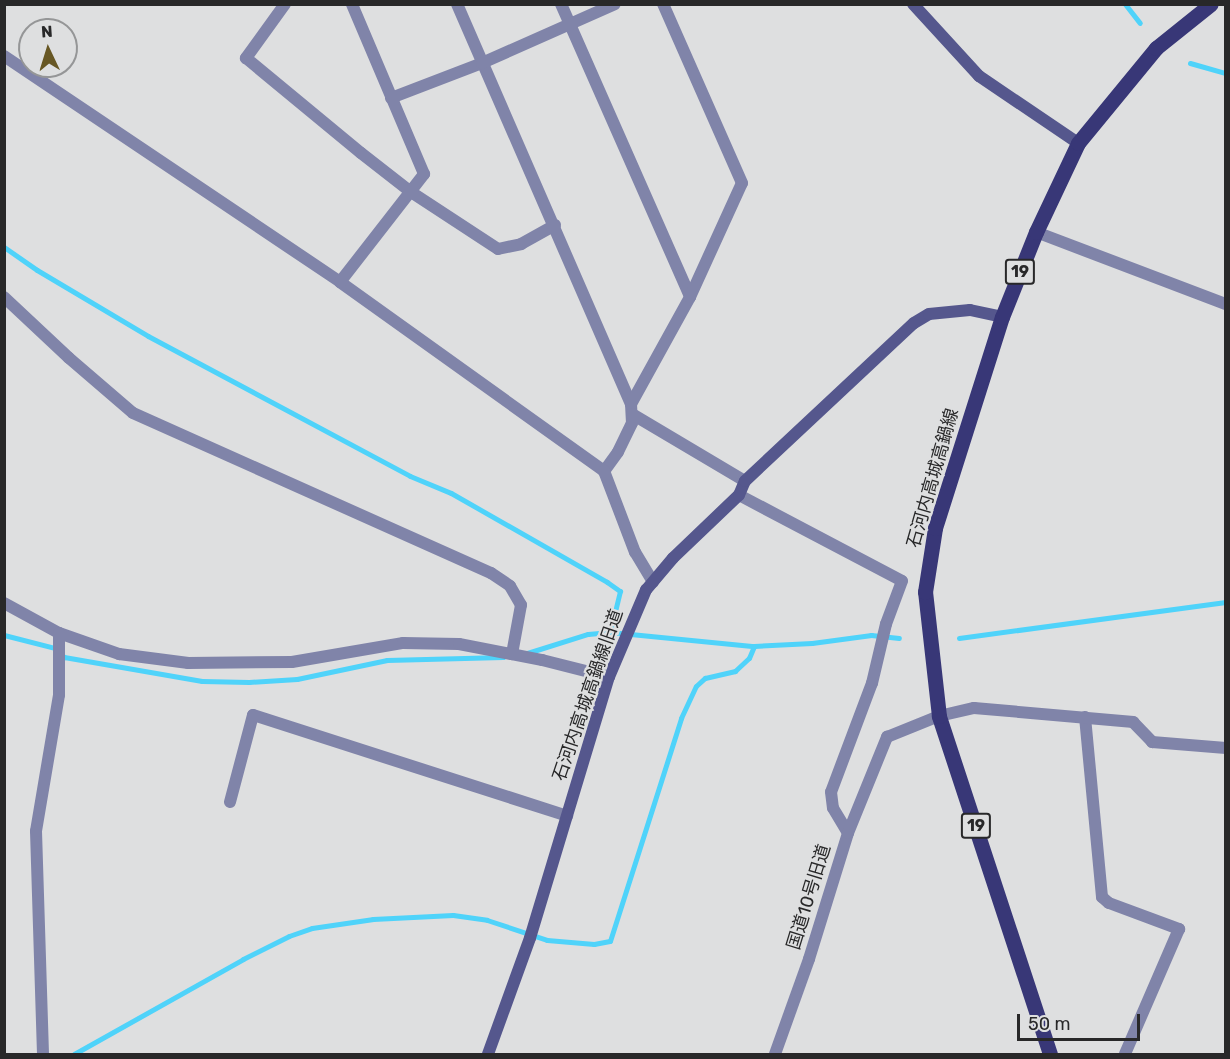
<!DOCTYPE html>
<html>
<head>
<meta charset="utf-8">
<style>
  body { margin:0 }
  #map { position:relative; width:1230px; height:1059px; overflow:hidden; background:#dedfe0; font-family:Rubik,"Noto Sans JP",sans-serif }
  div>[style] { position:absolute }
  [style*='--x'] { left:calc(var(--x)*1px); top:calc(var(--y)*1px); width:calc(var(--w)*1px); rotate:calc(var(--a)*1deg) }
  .stream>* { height:5px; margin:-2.5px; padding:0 2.5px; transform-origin:2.5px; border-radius:2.5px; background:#4fd3fa }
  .street>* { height:12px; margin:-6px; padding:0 6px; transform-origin:6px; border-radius:6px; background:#8084a9 }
  .secondary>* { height:12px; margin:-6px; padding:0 6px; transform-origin:6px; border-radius:6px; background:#55578d }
  .primary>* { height:15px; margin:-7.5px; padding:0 7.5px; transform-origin:7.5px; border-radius:7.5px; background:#383777 }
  span { translate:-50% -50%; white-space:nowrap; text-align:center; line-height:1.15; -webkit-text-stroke:4.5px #dedfe0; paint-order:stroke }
  .shield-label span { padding:2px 4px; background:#dedfe0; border:2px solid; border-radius:4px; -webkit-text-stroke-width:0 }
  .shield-label { font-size:16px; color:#282829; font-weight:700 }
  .street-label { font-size:18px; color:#282829 }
  .frame { position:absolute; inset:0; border:6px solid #282829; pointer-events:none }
  .north { position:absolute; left:18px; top:18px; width:60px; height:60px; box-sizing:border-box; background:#dedfe0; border:2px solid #959697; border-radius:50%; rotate:356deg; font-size:16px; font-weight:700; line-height:24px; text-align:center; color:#282829 }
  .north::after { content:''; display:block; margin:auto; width:21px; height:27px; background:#675724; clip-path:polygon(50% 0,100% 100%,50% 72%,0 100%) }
  .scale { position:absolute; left:1017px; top:1014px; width:123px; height:27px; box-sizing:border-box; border:3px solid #282829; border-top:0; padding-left:8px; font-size:18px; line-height:21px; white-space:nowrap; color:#282829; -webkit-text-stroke:4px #dedfe0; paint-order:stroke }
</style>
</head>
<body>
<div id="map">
  <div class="stream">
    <i style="--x:1125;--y:4;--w:24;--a:52"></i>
    <i style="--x:1190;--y:63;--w:37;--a:16"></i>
    <i style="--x:4;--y:247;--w:40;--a:34.9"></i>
    <i style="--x:37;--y:270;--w:129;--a:30.7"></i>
    <i style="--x:148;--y:336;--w:297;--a:28.1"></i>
    <i style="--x:410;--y:476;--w:44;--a:22.5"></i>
    <i style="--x:451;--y:493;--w:180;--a:29.7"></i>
    <i style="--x:607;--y:582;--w:16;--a:35"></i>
    <i style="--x:620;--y:591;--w:42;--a:103.7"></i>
    <i style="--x:4;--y:635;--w:53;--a:14.3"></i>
    <i style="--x:55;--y:648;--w:13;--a:45"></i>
    <i style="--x:64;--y:657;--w:140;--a:9.9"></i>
    <i style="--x:202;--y:681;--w:47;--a:1.2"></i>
    <i style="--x:249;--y:682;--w:48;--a:-3.6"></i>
    <i style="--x:297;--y:679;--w:92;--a:-11.9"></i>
    <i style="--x:387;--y:660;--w:116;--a:-1.5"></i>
    <i style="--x:959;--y:638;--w:269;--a:-7.7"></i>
    <i style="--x:524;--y:654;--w:67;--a:-17.4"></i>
    <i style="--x:588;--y:634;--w:22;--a:-5"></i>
    <i style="--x:610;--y:632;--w:145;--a:5.6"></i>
    <i style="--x:754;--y:646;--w:58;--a:-3"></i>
    <i style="--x:812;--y:643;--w:60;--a:-7.7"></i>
    <i style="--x:871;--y:635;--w:28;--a:6"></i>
    <i style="--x:74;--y:1054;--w:194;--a:-29.3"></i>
    <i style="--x:243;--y:959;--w:51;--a:-26.6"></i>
    <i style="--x:289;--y:936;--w:24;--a:-19"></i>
    <i style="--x:312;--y:928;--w:62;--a:-8.4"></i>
    <i style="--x:373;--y:919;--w:80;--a:-2.9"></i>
    <i style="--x:453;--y:915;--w:34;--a:8"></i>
    <i style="--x:487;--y:920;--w:63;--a:18.4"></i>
    <i style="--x:547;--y:940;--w:47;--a:4.9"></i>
    <i style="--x:594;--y:944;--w:16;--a:-11"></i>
    <i style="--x:610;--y:941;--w:234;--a:-72.3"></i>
    <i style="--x:681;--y:718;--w:35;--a:-65"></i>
    <i style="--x:696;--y:686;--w:12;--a:-42"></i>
    <i style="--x:705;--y:678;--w:31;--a:-13"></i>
    <i style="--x:735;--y:671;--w:19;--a:-43"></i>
    <i style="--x:749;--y:658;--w:13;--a:-67"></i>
  </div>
  <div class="street">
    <i style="--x:285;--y:4;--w:67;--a:125.8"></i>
    <i style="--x:246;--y:58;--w:149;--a:39.6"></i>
    <i style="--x:361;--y:153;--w:63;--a:38"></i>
    <i style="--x:411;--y:192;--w:104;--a:33.2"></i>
    <i style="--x:498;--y:249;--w:24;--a:-12"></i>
    <i style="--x:521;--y:244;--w:39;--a:-29"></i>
    <i style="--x:457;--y:4;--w:436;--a:66.5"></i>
    <i style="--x:631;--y:404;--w:19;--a:87"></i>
    <i style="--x:632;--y:423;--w:32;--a:116"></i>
    <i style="--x:618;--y:452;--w:24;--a:126"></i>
    <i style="--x:561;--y:4;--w:320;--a:66.2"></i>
    <i style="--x:4;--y:56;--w:405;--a:33.9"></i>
    <i style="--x:340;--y:282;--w:325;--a:35.6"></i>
    <i style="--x:604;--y:471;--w:87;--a:69.1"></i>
    <i style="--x:635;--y:552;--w:35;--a:59"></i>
    <i style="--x:391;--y:98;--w:97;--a:-21"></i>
    <i style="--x:482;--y:63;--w:145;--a:-23.9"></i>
    <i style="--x:1036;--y:232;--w:203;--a:20.8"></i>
    <i style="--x:340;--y:282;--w:137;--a:-52.1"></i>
    <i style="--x:424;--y:174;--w:185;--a:-113"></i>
    <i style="--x:4;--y:297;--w:89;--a:43.2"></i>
    <i style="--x:69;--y:358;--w:84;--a:40.7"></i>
    <i style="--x:133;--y:413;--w:392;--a:24.1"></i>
    <i style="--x:491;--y:573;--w:23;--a:34"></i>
    <i style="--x:510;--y:586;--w:22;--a:60"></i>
    <i style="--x:521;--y:605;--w:50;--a:100.4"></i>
    <i style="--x:631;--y:404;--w:122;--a:-61.1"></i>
    <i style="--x:690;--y:297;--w:125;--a:-65.5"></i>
    <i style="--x:742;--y:183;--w:196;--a:-113.8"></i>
    <i style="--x:632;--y:414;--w:131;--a:30.7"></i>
    <i style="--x:739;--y:495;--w:184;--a:27.8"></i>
    <i style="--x:902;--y:581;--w:46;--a:110.4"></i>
    <i style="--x:886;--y:624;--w:61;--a:103.3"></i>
    <i style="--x:872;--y:683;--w:116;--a:110.6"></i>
    <i style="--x:831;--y:792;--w:16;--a:83"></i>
    <i style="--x:833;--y:808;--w:29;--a:59"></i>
    <i style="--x:4;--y:603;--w:63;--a:28.6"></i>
    <i style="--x:59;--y:633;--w:64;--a:19.3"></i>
    <i style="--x:119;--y:654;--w:70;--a:7.4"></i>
    <i style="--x:188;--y:663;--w:104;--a:-0.6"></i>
    <i style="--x:292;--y:662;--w:113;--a:-9.7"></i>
    <i style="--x:403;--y:643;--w:56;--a:1"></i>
    <i style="--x:459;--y:644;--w:85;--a:10.9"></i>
    <i style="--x:542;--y:660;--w:69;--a:14.2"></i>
    <i style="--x:1085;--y:717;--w:181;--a:84.6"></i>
    <i style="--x:1102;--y:897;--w:9;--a:41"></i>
    <i style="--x:1109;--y:903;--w:75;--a:20.4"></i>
    <i style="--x:1179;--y:929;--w:136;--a:113.4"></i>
    <i style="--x:230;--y:802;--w:90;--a:-75.2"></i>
    <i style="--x:253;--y:715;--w:330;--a:17.8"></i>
    <i style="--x:43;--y:1054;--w:223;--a:-91.8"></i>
    <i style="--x:36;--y:831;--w:138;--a:-80.4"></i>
    <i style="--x:59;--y:695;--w:62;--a:-90"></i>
    <i style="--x:775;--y:1054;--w:101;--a:-70.3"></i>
    <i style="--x:809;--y:959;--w:132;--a:-72.8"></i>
    <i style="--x:848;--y:833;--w:104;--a:-67.9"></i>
    <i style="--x:887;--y:737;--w:56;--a:-22"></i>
    <i style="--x:939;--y:716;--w:36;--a:-13"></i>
    <i style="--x:974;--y:708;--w:160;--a:5"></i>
    <i style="--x:1133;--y:722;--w:28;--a:46"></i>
    <i style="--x:1152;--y:742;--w:74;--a:4.6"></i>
  </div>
  <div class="secondary">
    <i style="--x:913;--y:4;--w:98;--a:47.5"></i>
    <i style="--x:979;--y:76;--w:120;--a:34.1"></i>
    <i style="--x:488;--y:1054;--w:123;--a:-70.1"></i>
    <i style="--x:530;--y:938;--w:273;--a:-73.2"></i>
    <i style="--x:609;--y:677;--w:95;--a:-67"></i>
    <i style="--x:646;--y:590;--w:42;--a:-49.8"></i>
    <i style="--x:673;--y:558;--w:91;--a:-43.7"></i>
    <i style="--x:739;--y:495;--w:15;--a:-67"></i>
    <i style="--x:745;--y:481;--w:231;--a:-43.1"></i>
    <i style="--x:914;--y:323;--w:17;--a:-31"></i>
    <i style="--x:929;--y:314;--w:41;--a:-5.6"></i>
    <i style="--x:970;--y:310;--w:33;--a:12"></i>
  </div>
  <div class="primary">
    <i style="--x:1050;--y:1054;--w:356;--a:-108.2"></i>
    <i style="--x:939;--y:716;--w:125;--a:-96.4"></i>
    <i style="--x:925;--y:592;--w:65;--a:-81.1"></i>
    <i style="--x:935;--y:528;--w:221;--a:-72.4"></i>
    <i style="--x:1002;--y:317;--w:92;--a:-68.2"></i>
    <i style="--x:1036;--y:232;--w:98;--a:-64.7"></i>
    <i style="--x:1078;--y:143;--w:123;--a:-50.6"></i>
    <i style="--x:1156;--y:48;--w:70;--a:-38.7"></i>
  </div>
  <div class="shield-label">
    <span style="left:1020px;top:272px">19</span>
    <span style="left:976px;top:826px">19</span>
  </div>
  <div class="street-label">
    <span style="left:933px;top:478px;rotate:-74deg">石河内高城高鍋線</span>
    <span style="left:588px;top:695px;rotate:-71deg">石河内高城高鍋線旧道</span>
    <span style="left:809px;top:897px;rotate:-73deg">国道10号旧道</span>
  </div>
  <div class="frame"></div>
  <div class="north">N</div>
  <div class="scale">50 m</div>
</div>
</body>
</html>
